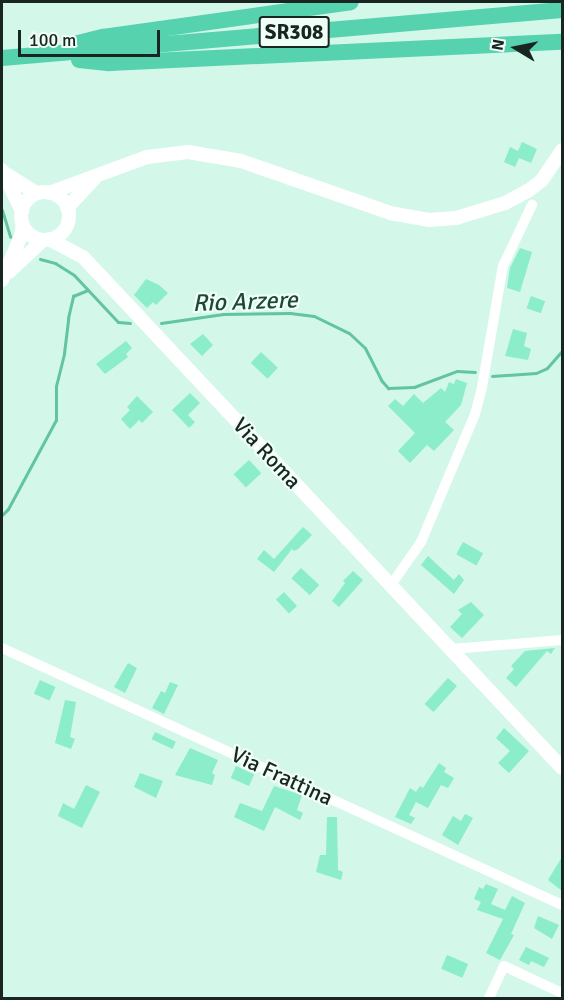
<!DOCTYPE html>
<html>
<head>
<meta charset="utf-8">
<style>
  body { margin:0 }
  #map { position:relative; width:564px; height:1000px; overflow:hidden; background:#d3f7e8; font-family:Signika,sans-serif }
  div>[style] { position:absolute }
  [style*='--x'] { left:calc(var(--x)*1px); top:calc(var(--y)*1px); width:calc(var(--w)*1px); rotate:calc(var(--a)*1deg) }
  .stream>* { height:3px; margin:-1.5px; padding:0 1.5px; transform-origin:1.5px; border-radius:1.5px; background:#61c4a2 }
  .building>* { inset:0; background:#8bedca; transform-origin:0 0 }
  .minor>* { height:10px; margin:-5px; padding:0 5px; transform-origin:5px; border-radius:5px; background:#fff }
  .secondary>* { height:14px; margin:-7px; padding:0 7px; transform-origin:7px; border-radius:7px; background:#fff }
  .secondary>.ring { margin:-7px; padding:0; box-sizing:content-box; background:none; border:14px solid #fff; border-radius:50% }
  .trunk>* { height:16px; margin:-8px; padding:0 8px; transform-origin:8px; border-radius:8px; background:#56d2af }
  span { translate:-50% -50%; white-space:nowrap; text-align:center; line-height:1.15; -webkit-text-stroke:4.5px #f0fef8; paint-order:stroke }
  .shield-label span { padding:2px 4px; background:#f0fef8; border:2px solid; border-radius:4px; -webkit-text-stroke-width:0 }
  .shield-label { font-size:21px; color:#182520; font-weight:700 }
  .street-label { font-size:22px; color:#182520 }
  .water-label { font-size:24px; color:#1d4839; font-style:italic }
  .frame { position:absolute; inset:0; border:3px solid #182520; pointer-events:none }
  .north { position:absolute; left:486px; top:18px; width:60px; height:60px; -webkit-text-stroke:4px #f0fef8; paint-order:stroke; rotate:280deg; font-size:16px; font-weight:700; line-height:24px; text-align:center; color:#182520 }
  .north::after { content:''; display:block; margin:auto; width:21px; height:27px; background:#182520; clip-path:polygon(50% 0,100% 100%,50% 72%,0 100%) }
  .scale { position:absolute; left:18px; top:30px; width:142px; height:27px; box-sizing:border-box; border:3px solid #182520; border-top:0; padding-left:8px; font-size:18px; line-height:21px; white-space:nowrap; color:#182520; -webkit-text-stroke:4px #f0fef8; paint-order:stroke }
</style>
</head>
<body>
<div id="map">
  <div class="stream">
    <i style="--x:2;--y:210;--w:28;--a:73"></i>
    <i style="--x:40;--y:259;--w:16;--a:15"></i>
    <i style="--x:55;--y:263;--w:22;--a:32"></i>
    <i style="--x:74;--y:275;--w:64;--a:46.9"></i>
    <i style="--x:118;--y:322;--w:12;--a:5"></i>
    <i style="--x:161;--y:323;--w:63;--a:-8.3"></i>
    <i style="--x:223;--y:314;--w:67;--a:-0.9"></i>
    <i style="--x:290;--y:313;--w:24;--a:7"></i>
    <i style="--x:314;--y:316;--w:39;--a:26"></i>
    <i style="--x:349;--y:333;--w:22;--a:43"></i>
    <i style="--x:365;--y:348;--w:36;--a:63"></i>
    <i style="--x:381;--y:380;--w:11;--a:49"></i>
    <i style="--x:388;--y:388;--w:26;--a:-2"></i>
    <i style="--x:414;--y:387;--w:46;--a:-20.4"></i>
    <i style="--x:457;--y:371;--w:18;--a:3"></i>
    <i style="--x:492;--y:376;--w:44;--a:-3.9"></i>
    <i style="--x:536;--y:373;--w:12;--a:-24"></i>
    <i style="--x:547;--y:368;--w:23;--a:-49"></i>
    <i style="--x:2;--y:515;--w:8;--a:-45"></i>
    <i style="--x:8;--y:509;--w:101;--a:-61.7"></i>
    <i style="--x:56;--y:420;--w:34;--a:-90"></i>
    <i style="--x:56;--y:386;--w:34;--a:-76"></i>
    <i style="--x:64;--y:353;--w:35;--a:-83"></i>
    <i style="--x:68;--y:318;--w:23;--a:-77"></i>
    <i style="--x:73;--y:296;--w:16;--a:-22"></i>
  </div>
  <div class="building">
    <i style="clip-path:polygon(522px 142px,537px 149px,531px 163px,519px 158px,515px 167px,504px 162px,510px 147px,518px 151px)"></i>
    <i style="clip-path:polygon(520px 248px,532px 252px,520px 292px,507px 288px,510px 268px)"></i>
    <i style="clip-path:polygon(146px 279px,159px 285px,168px 293px,156px 305px,153px 302px,147px 308px,134px 295px)"></i>
    <i style="left:531px;top:296px;width:15px;height:13px;rotate:20deg"></i>
    <i style="clip-path:polygon(513px 329px,527px 333px,524px 346px,531px 349px,528px 360px,505px 356px)"></i>
    <i style="clip-path:polygon(203px 334px,213px 345px,202px 356px,190px 344px)"></i>
    <i style="clip-path:polygon(126px 341px,132px 348px,126px 354px,128px 357px,105px 374px,96px 364px)"></i>
    <i style="left:261px;top:352px;width:23px;height:15px;rotate:43deg"></i>
    <i style="clip-path:polygon(456px 379px,467px 383px,461px 405px,445px 422px,454px 430px,434px 451px,427px 445px,410px 463px,398px 451px,415px 433px,388px 406px,395px 399px,403px 406px,414px 394px,423px 403px,441px 388px,445px 392px,449px 382px,454px 384px)"></i>
    <i style="clip-path:polygon(190px 393px,200px 403px,188px 415px,195px 422px,189px 428px,172px 410px)"></i>
    <i style="clip-path:polygon(137px 396px,153px 412px,142px 423px,139px 420px,130px 429px,121px 419px,130px 410px,127px 407px)"></i>
    <i style="left:249px;top:460px;width:18px;height:21px;rotate:47deg"></i>
    <i style="clip-path:polygon(303px 527px,312px 535px,298px 549px,294px 551px,292px 549px,274px 572px,257px 559px,264px 550px,274px 559px)"></i>
    <i style="left:463px;top:542px;width:23px;height:14px;rotate:29deg"></i>
    <i style="clip-path:polygon(428px 556px,454px 580px,459px 574px,464px 580px,454px 594px,421px 565px)"></i>
    <i style="left:301px;top:568px;width:25px;height:14px;rotate:43deg"></i>
    <i style="clip-path:polygon(353px 571px,363px 580px,339px 607px,332px 601px,345px 583px,343px 581px)"></i>
    <i style="left:284px;top:592px;width:19px;height:11px;rotate:47deg"></i>
    <i style="clip-path:polygon(471px 602px,484px 615px,462px 638px,450px 627px,462px 614px,458px 610px)"></i>
    <i style="clip-path:polygon(555px 648px,551px 654px,547px 651px,516px 687px,506px 678px,514px 669px,511px 666px,525px 651px)"></i>
    <i style="clip-path:polygon(128px 663px,137px 668px,125px 693px,114px 687px)"></i>
    <i style="left:448px;top:678px;width:12px;height:35px;rotate:42deg"></i>
    <i style="left:40px;top:680px;width:17px;height:15px;rotate:24deg"></i>
    <i style="clip-path:polygon(170px 682px,178px 685px,164px 714px,152px 708px,161px 691px,165px 693px)"></i>
    <i style="clip-path:polygon(65px 700px,76px 702px,70px 737px,75px 739px,71px 749px,55px 743px)"></i>
    <i style="clip-path:polygon(504px 728px,529px 751px,509px 773px,498px 763px,510px 751px,496px 738px)"></i>
    <i style="left:155px;top:732px;width:23px;height:8px;rotate:25deg"></i>
    <i style="clip-path:polygon(190px 748px,218px 760px,212px 773px,215px 775px,212px 785px,175px 775px)"></i>
    <i style="clip-path:polygon(439px 763px,446px 768px,444px 772px,454px 778px,448px 788px,441px 785px,428px 808px,416px 802px,409px 815px,415px 818px,411px 824px,395px 817px,410px 788px,416px 792px,420px 786px,423px 788px)"></i>
    <i style="left:236px;top:766px;width:20px;height:13px;rotate:24deg"></i>
    <i style="clip-path:polygon(140px 773px,163px 781px,156px 798px,134px 787px)"></i>
    <i style="clip-path:polygon(86px 785px,100px 792px,82px 828px,58px 816px,63px 803px,74px 809px)"></i>
    <i style="clip-path:polygon(274px 786px,302px 795px,297px 810px,303px 813px,300px 820px,275px 807px,264px 831px,234px 817px,240px 803px,262px 811px)"></i>
    <i style="clip-path:polygon(465px 814px,473px 818px,458px 845px,442px 835px,453px 816px,461px 821px)"></i>
    <i style="clip-path:polygon(327px 817px,337px 817px,338px 870px,343px 872px,341px 880px,316px 872px,320px 855px,326px 855px)"></i>
    <i style="clip-path:polygon(562px 857px,562px 891px,548px 880px)"></i>
    <i style="clip-path:polygon(486px 884px,498px 889px,491px 904px,505px 910px,512px 896px,525px 903px,511px 934px,514px 935px,500px 960px,486px 953px,503px 919px,477px 910px,481px 902px,474px 899px,479px 887px,483px 889px)"></i>
    <i style="clip-path:polygon(538px 916px,559px 925px,552px 939px,534px 928px)"></i>
    <i style="clip-path:polygon(526px 947px,549px 958px,544px 967px,531px 961px,529px 965px,519px 960px)"></i>
    <i style="left:447px;top:955px;width:23px;height:15px;rotate:23deg"></i>
  </div>
  <div class="minor">
    <i style="--x:391;--y:585;--w:52;--a:-55.1"></i>
    <i style="--x:421;--y:542;--w:139;--a:-67.1"></i>
    <i style="--x:475;--y:414;--w:28;--a:-75"></i>
    <i style="--x:482;--y:387;--w:123;--a:-80.2"></i>
    <i style="--x:503;--y:266;--w:68;--a:-64.6"></i>
    <i style="--x:2;--y:648;--w:616;--a:24.65"></i>
    <i style="--x:452;--y:649;--w:110;--a:-4.7"></i>
    <i style="--x:489;--y:998;--w:35;--a:-65"></i>
    <i style="--x:504;--y:966;--w:64;--a:25"></i>
  </div>
  <div class="secondary">
    <i style="--x:2;--y:170;--w:46;--a:64"></i>
    <i style="--x:6;--y:174;--w:36;--a:32"></i>
    <i class="ring" style="left:21px;top:192px;width:34px;height:34px"></i>
    <i style="--x:49;--y:193;--w:104;--a:-20.2"></i>
    <i style="--x:147;--y:157;--w:41;--a:-7"></i>
    <i style="--x:188;--y:152;--w:54;--a:9.6"></i>
    <i style="--x:241;--y:161;--w:158;--a:19.2"></i>
    <i style="--x:390;--y:213;--w:39;--a:10"></i>
    <i style="--x:428;--y:220;--w:28;--a:-4"></i>
    <i style="--x:456;--y:218;--w:51;--a:-17"></i>
    <i style="--x:505;--y:203;--w:26;--a:-28"></i>
    <i style="--x:528;--y:191;--w:18;--a:-38"></i>
    <i style="--x:542;--y:180;--w:36;--a:-56"></i>
    <i style="--x:67;--y:208;--w:40;--a:-47"></i>
    <i style="--x:49;--y:239;--w:38;--a:28"></i>
    <i style="--x:83;--y:257;--w:700;--a:46.85"></i>
    <i style="--x:9;--y:272;--w:47;--a:-43.3"></i>
    <i style="--x:2;--y:280;--w:48;--a:-66.6"></i>
    <i style="--x:21;--y:236;--w:11;--a:-80"></i>
  </div>
  <div class="trunk">
    <i style="--x:74;--y:44;--w:30;--a:-14"></i>
    <i style="--x:103;--y:37;--w:250;--a:-8"></i>
    <i style="--x:2;--y:58;--w:562;--a:-4.9"></i>
    <i style="--x:79;--y:60;--w:31;--a:6"></i>
    <i style="--x:110;--y:63;--w:452;--a:-2.7"></i>
  </div>
  <div class="shield-label">
    <span style="left:294px;top:32px">SR308</span>
  </div>
  <div class="street-label">
    <span style="left:267px;top:453px;rotate:47deg">Via Roma</span>
    <span style="left:282px;top:776px;rotate:25deg">Via Frattina</span>
  </div>
  <div class="water-label">
    <span style="left:245px;top:302px;rotate:-2deg">Rio Arzere</span>
  </div>
  <div class="frame"></div>
  <div class="north">N</div>
  <div class="scale">100 m</div>
</div>
</body>
</html>
